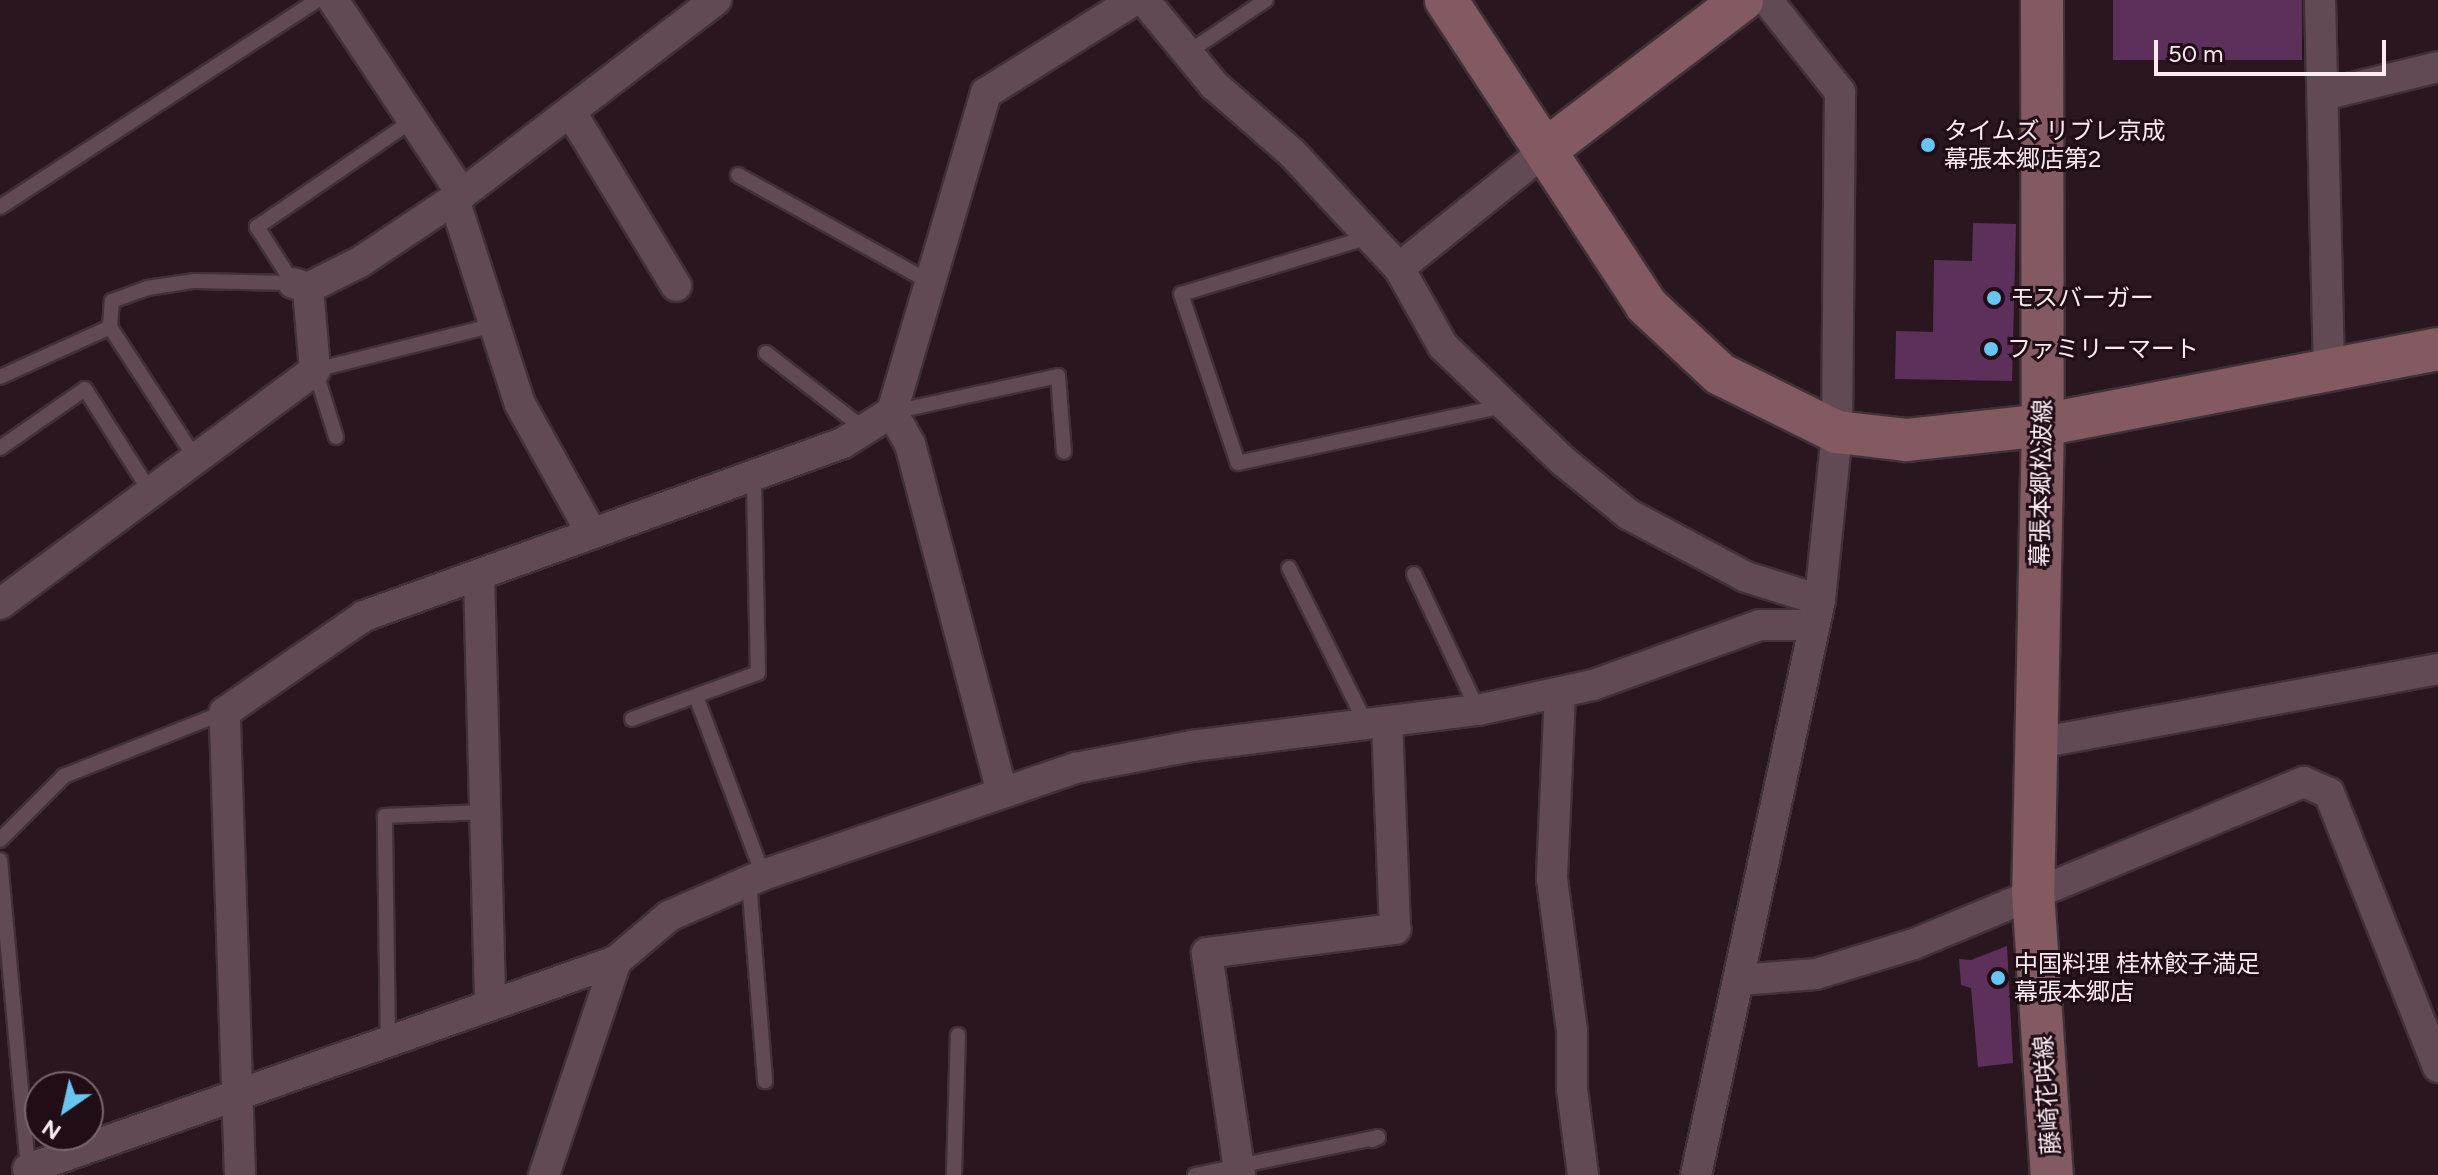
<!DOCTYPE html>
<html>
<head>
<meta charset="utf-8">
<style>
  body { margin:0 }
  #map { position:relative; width:2438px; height:1175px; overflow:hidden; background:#2a161f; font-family:Figtree,"Noto Sans JP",sans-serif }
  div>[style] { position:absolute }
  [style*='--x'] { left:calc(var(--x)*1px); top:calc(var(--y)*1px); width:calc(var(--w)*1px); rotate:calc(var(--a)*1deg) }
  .building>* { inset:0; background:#5d305b; transform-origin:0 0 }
  .roads { filter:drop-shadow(2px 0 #403137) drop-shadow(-2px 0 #403137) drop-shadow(0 2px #403137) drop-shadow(0 -2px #403137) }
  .lane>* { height:14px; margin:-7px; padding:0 7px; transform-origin:7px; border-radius:7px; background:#624a54 }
  .street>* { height:30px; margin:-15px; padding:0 15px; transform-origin:15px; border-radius:15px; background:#624a54 }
  .secondary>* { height:42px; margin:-21px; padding:0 21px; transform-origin:21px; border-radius:21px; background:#835a62 }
  .dots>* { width:22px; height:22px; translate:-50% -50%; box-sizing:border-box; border:4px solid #200d16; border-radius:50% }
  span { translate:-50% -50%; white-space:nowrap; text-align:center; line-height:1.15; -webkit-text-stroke:6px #200d16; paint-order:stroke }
  .poi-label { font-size:24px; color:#f9ebf0 }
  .left { translate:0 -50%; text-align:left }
  .street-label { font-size:24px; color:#f9ebf0 }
  .north { position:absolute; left:24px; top:1071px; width:80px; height:80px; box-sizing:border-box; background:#200d16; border:2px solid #77666d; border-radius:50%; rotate:214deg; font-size:22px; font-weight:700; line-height:32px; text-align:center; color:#f9ebf0 }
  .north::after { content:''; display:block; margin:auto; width:28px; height:36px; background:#68c4f0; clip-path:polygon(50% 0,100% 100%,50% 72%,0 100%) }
  .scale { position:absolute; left:2154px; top:40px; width:232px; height:36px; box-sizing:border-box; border:4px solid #f9ebf0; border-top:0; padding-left:10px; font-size:24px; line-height:28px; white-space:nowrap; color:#f9ebf0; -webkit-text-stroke:6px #200d16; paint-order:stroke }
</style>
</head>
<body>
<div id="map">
  <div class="building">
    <i style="left:2113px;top:0;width:189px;height:60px"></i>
    <i style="clip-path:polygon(1973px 223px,2016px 224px,2012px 381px,1895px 379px,1896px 331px,1933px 332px,1934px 260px,1972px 261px)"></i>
    <i style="clip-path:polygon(2007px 946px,2013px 1063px,1978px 1067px,1971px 988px,1961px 985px,1959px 959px,1971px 960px)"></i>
  </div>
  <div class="roads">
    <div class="lane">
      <i style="--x:1187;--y:53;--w:95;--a:-33.9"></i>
      <i style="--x:738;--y:175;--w:223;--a:29.2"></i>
      <i style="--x:0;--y:207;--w:379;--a:-33.1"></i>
      <i style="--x:1369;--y:237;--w:196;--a:163.1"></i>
      <i style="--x:1181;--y:294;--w:178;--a:71.4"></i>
      <i style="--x:1238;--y:463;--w:272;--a:-12.1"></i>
      <i style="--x:293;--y:283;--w:67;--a:-122.7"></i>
      <i style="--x:257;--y:227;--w:188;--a:-34.4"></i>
      <i style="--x:766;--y:353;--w:128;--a:37.7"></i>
      <i style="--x:0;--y:377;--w:121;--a:-24.4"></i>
      <i style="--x:893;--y:412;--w:169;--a:-12.3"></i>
      <i style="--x:1058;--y:376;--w:76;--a:85.5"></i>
      <i style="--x:336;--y:437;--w:70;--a:-107.4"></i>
      <i style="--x:315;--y:370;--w:185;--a:-14.1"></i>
      <i style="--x:0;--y:448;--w:103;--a:-34.8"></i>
      <i style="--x:85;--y:389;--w:123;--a:57.6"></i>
      <i style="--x:196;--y:459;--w:158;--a:-123.1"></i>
      <i style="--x:110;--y:327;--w:26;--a:-86"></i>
      <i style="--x:112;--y:301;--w:37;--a:-20"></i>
      <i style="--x:147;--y:288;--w:48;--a:-8.5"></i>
      <i style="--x:194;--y:281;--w:99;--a:1.2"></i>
      <i style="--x:1289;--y:568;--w:172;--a:63.7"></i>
      <i style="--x:1414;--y:574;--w:150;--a:64.8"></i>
      <i style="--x:697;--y:699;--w:188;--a:69.4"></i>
      <i style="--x:632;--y:719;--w:134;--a:-20.1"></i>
      <i style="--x:758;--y:673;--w:197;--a:-91.2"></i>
      <i style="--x:0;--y:840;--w:91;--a:-45"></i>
      <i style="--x:64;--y:776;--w:173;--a:-21.7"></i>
      <i style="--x:0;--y:860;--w:311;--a:84.8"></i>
      <i style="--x:749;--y:881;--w:201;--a:85.4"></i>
      <i style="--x:388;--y:1042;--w:226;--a:-90.8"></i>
      <i style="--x:385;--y:816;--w:99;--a:-2.3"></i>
      <i style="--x:954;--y:1175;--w:140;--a:-88.4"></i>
      <i style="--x:1195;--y:1175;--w:187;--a:-11.7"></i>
      <i style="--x:1378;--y:1137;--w:7;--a:153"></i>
    </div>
    <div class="street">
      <i style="--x:333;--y:0;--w:233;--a:56.4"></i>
      <i style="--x:1144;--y:0;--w:110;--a:50.5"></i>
      <i style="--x:1214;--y:85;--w:105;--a:41.1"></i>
      <i style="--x:1293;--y:154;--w:156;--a:47.1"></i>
      <i style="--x:1399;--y:268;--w:90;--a:60.6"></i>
      <i style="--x:1443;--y:346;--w:166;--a:43.8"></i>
      <i style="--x:1563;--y:461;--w:84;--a:39.2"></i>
      <i style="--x:1628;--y:514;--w:134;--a:28.1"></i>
      <i style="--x:1746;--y:577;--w:77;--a:17.3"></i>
      <i style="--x:2320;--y:0;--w:373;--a:88.6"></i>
      <i style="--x:2323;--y:95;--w:118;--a:-13.7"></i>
      <i style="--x:572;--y:114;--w:201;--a:58.8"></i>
      <i style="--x:454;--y:199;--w:215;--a:72.2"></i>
      <i style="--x:520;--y:404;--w:146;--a:61"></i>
      <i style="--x:1399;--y:268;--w:191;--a:-38.8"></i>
      <i style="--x:293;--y:283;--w:16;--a:18"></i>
      <i style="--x:308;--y:288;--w:58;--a:-26.6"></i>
      <i style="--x:360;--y:262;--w:123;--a:-33.7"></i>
      <i style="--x:462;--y:194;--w:320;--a:-37.4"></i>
      <i style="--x:892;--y:412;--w:37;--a:61"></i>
      <i style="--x:910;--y:444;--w:361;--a:75.2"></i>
      <i style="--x:479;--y:576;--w:429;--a:88.5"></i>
      <i style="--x:0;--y:604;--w:392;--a:-36.6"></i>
      <i style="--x:315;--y:370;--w:82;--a:-94.9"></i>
      <i style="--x:1560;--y:693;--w:186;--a:92.5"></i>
      <i style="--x:1552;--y:879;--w:153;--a:82.5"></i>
      <i style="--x:1572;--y:1031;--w:58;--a:90"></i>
      <i style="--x:1572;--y:1089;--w:87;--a:82.7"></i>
      <i style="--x:2033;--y:744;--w:412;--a:-10.5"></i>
      <i style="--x:1740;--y:980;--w:76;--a:-4.5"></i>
      <i style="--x:1816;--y:974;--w:102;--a:-17"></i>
      <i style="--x:1914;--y:944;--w:422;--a:-22.6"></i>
      <i style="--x:2304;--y:782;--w:27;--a:24"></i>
      <i style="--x:2329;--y:793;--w:295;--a:68.3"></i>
      <i style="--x:28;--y:1169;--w:624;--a:-19.48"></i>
      <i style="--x:616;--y:961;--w:70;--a:-40.3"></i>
      <i style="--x:669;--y:916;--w:103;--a:-23.6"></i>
      <i style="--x:763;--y:875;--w:330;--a:-18.9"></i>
      <i style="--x:1075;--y:768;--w:119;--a:-10.6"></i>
      <i style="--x:1192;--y:746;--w:288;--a:-7.2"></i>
      <i style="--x:1478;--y:710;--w:118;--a:-12.3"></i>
      <i style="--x:1593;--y:685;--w:177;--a:-19.8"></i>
      <i style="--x:1760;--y:625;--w:52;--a:0"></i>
      <i style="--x:240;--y:1175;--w:463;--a:-91.9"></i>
      <i style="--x:225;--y:712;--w:169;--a:-34.6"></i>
      <i style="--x:364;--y:616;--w:509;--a:-19.86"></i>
      <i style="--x:843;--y:443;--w:58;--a:-32.3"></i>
      <i style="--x:892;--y:412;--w:333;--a:-73.6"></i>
      <i style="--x:986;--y:93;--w:175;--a:-32.1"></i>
      <i style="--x:544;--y:1175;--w:226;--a:-71.4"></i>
      <i style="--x:1240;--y:1175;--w:224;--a:-98.5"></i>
      <i style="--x:1207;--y:953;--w:190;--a:-7.3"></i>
      <i style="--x:1395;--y:929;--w:207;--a:-92.2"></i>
      <i style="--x:1696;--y:1175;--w:588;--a:-77.83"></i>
      <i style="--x:1820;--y:600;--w:169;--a:-84.2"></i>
      <i style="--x:1837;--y:432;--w:340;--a:-89.5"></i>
      <i style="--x:1840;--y:92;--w:117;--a:-128.4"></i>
    </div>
    <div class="secondary">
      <i style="--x:1446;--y:0;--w:365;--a:56.7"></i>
      <i style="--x:1646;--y:305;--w:101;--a:43"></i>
      <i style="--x:1720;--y:374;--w:131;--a:26.4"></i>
      <i style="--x:1837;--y:432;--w:69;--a:6.6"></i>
      <i style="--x:1906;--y:440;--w:138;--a:-6.2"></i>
      <i style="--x:2043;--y:425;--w:402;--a:-10.9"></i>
      <i style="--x:2042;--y:0;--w:425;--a:89.9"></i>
      <i style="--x:2043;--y:425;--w:467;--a:91.2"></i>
      <i style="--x:2033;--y:892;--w:284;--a:86.2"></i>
      <i style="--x:1548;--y:148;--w:244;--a:-37.3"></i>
    </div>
  </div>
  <div class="dots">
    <i style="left:1928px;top:145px;background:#68c4f0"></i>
    <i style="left:1994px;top:298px;background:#68c4f0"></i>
    <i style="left:1991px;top:349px;background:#68c4f0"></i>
    <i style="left:1998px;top:978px;background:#68c4f0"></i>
  </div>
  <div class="poi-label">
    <span class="left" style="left:1944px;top:145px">タイムズ リブレ京成<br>幕張本郷店第2</span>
    <span class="left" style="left:2010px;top:298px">モスバーガー</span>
    <span class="left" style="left:2007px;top:349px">ファミリーマート</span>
    <span class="left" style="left:2014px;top:978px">中国料理 桂林餃子満足<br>幕張本郷店</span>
  </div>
  <div class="street-label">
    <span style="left:2041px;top:483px;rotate:-89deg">幕張本郷松波線</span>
    <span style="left:2047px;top:1095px;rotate:-94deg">藤崎花咲線</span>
  </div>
  <div class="north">N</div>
  <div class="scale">50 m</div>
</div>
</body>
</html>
